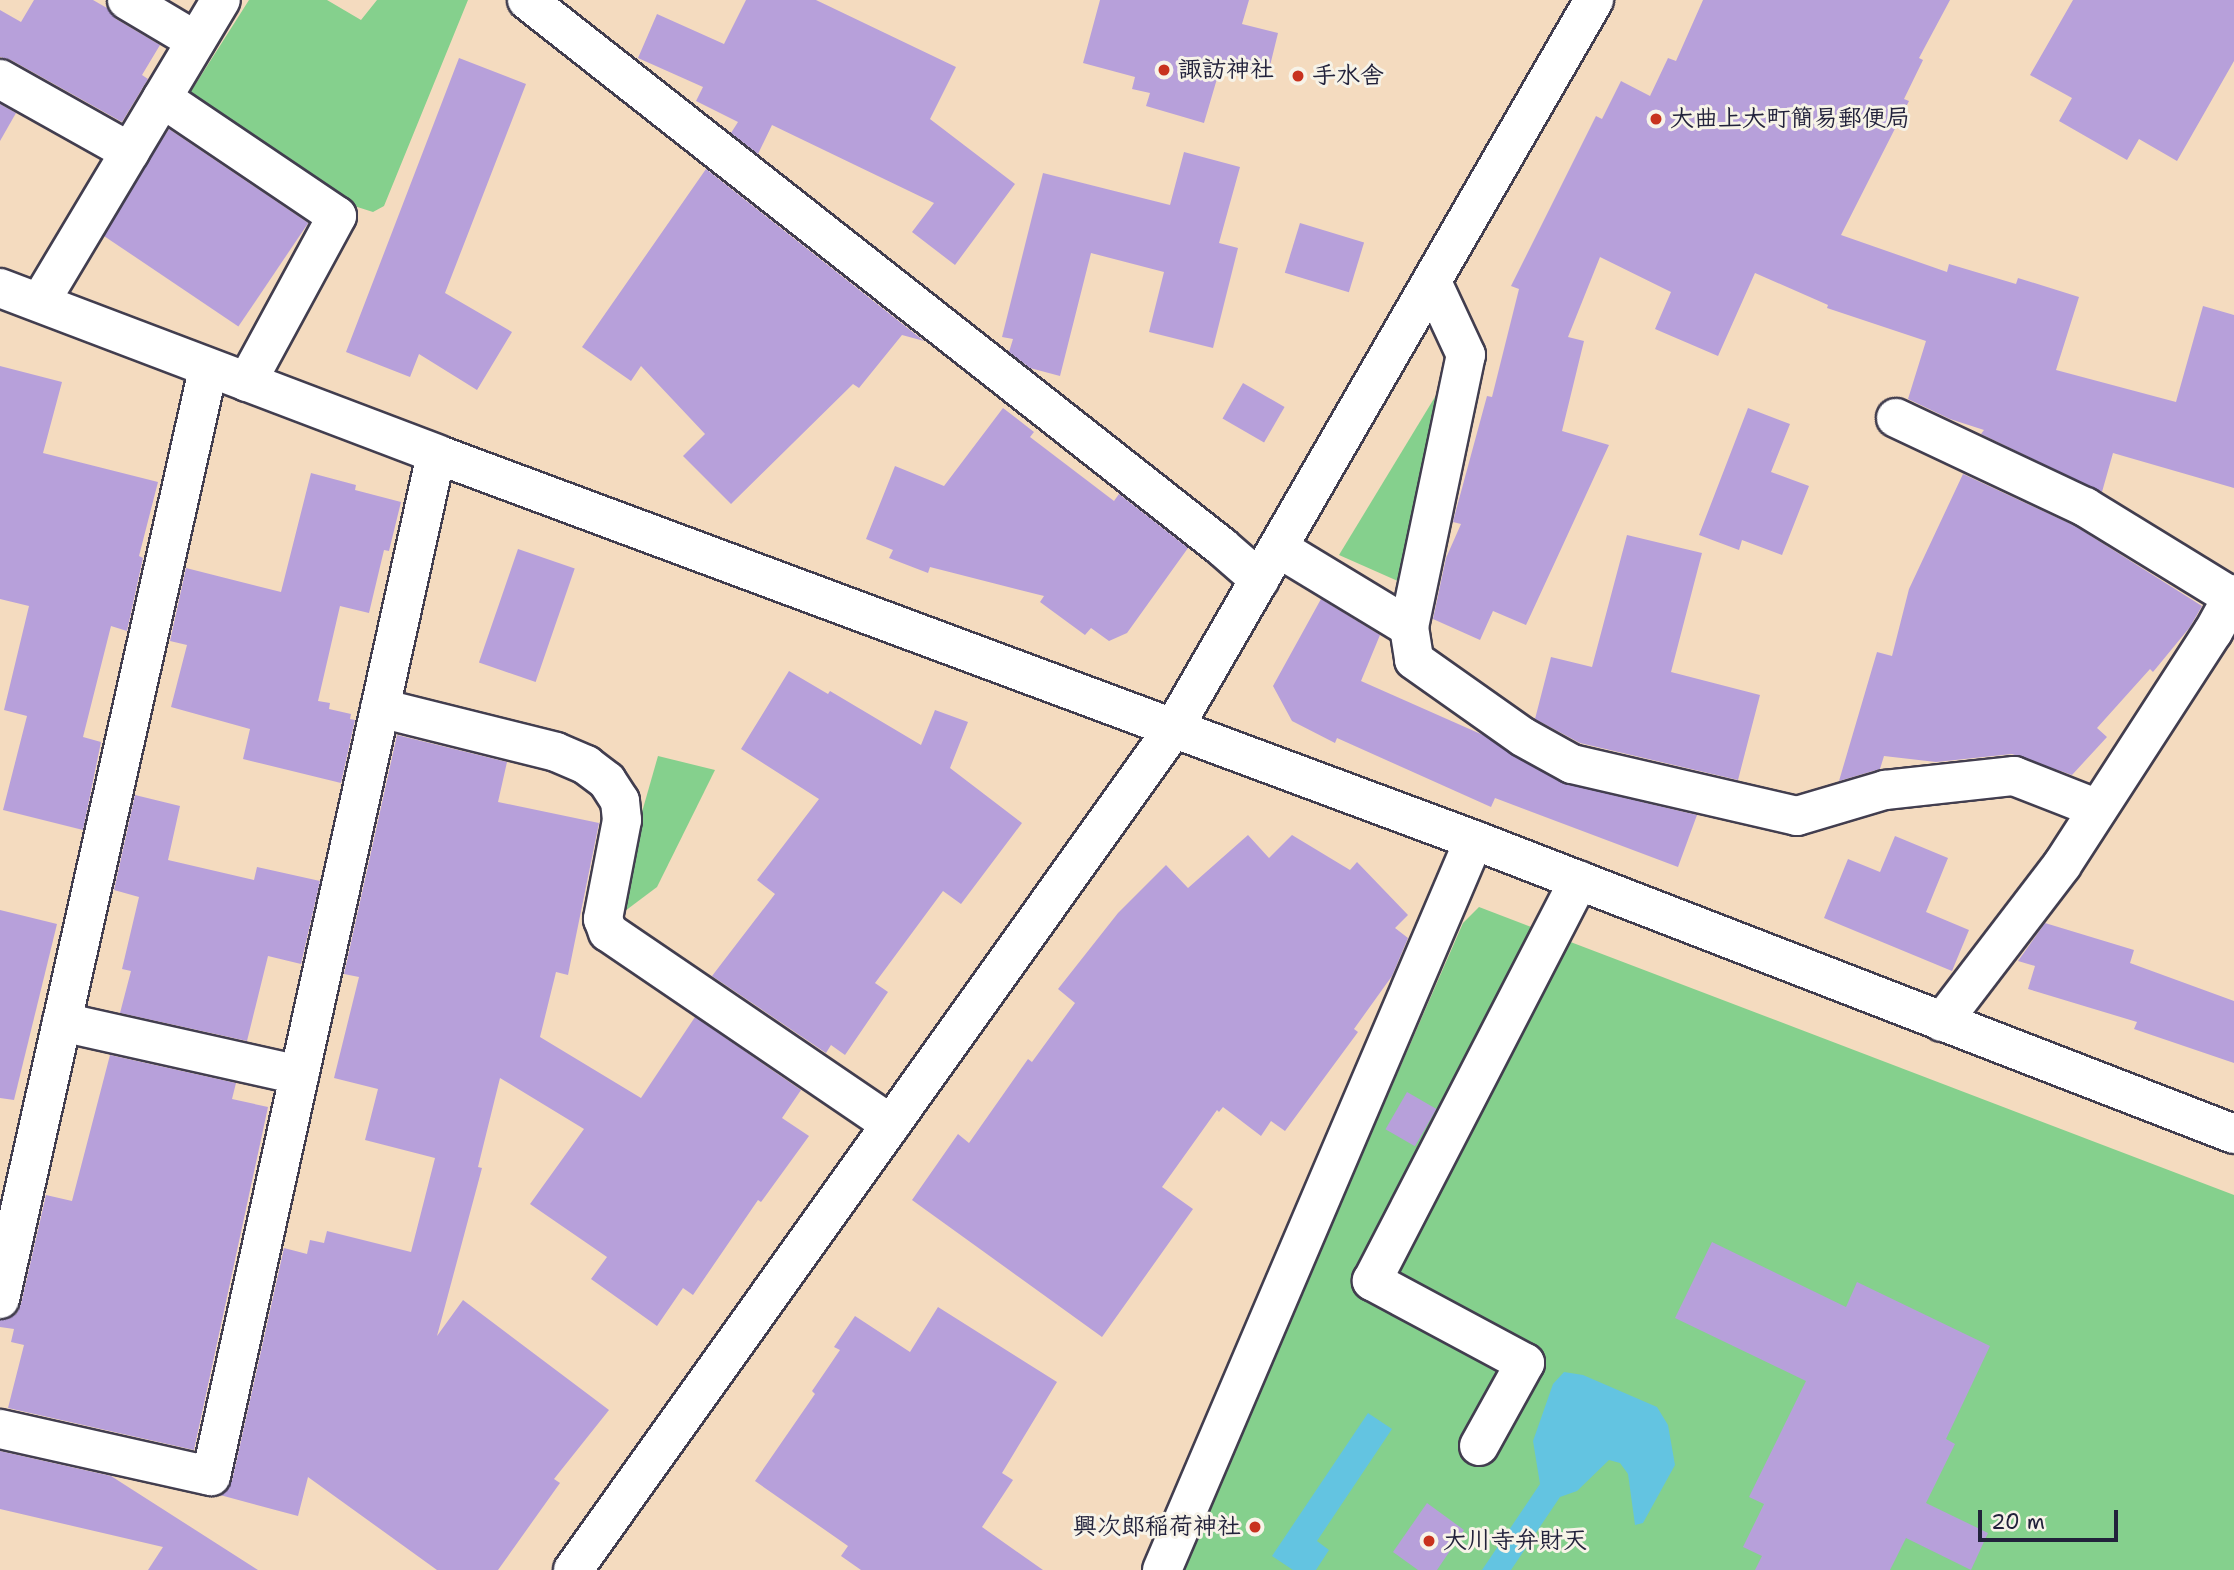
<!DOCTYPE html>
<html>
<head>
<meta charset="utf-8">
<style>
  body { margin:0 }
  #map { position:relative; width:2234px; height:1570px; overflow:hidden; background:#f4dbbf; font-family:"Shantell Sans","Klee One",sans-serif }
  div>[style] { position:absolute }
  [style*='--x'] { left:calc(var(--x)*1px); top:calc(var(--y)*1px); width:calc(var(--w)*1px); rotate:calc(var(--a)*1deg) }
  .green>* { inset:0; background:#85d08d }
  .water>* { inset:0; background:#63c4e1 }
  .building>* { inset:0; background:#b7a0da; transform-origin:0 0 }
  .roads { filter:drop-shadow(2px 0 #423e4f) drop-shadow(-2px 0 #423e4f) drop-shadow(0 2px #423e4f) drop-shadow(0 -2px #423e4f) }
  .street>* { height:38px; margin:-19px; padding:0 19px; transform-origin:19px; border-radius:19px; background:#fff }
  .secondary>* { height:38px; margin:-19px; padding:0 19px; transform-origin:19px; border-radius:19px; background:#fff }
  .dots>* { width:19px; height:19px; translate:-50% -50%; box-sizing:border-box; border:4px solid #f7f3e8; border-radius:50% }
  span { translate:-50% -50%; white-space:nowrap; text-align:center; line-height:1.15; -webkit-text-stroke:6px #f7f3e8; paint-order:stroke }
  .poi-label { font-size:24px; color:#22223b; font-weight:700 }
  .left { translate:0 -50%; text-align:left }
  .right { translate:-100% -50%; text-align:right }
  .scale { position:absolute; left:1978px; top:1510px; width:140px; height:32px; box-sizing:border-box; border:4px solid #22223b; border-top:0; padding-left:9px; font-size:21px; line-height:24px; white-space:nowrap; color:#22223b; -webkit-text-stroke:5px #f7f3e8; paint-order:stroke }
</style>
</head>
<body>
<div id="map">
  <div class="green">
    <i style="clip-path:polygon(249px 0,327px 0,361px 20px,377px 0,468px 0,384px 206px,373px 212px,351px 205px,188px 96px)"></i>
    <i style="clip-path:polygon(1441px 387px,1400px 582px,1339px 555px)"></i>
    <i style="clip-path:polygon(658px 756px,715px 770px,657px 887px,621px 914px,614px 910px)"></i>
    <i style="clip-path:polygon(1479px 907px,2234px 1195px,2234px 1570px,1181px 1570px,1463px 923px)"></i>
  </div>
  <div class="water">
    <i style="clip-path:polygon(1564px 1372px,1583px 1375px,1657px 1407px,1668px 1425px,1675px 1465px,1643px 1523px,1635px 1525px,1628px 1474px,1620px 1463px,1609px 1460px,1577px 1491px,1560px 1497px,1511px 1570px,1482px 1570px,1540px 1484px,1533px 1441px,1553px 1384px)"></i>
    <i style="clip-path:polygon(1368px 1413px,1392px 1429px,1317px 1541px,1329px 1550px,1316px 1570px,1293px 1570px,1272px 1556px)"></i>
  </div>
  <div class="building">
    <i style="clip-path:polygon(34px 0,93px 0,107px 8px,116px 19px,160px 45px,142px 75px,148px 79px,122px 122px,11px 60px,0 57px,0 10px,21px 22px)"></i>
    <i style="clip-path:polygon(746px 0,816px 0,956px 67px,930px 119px,1015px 184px,955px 265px,912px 232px,934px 203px,772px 125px,758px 154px,731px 133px,738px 122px,696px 101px,703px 87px,638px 58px,657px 14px,724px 44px)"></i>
    <i style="clip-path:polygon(1100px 0,1249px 0,1242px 24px,1278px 33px,1267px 78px,1221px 65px,1204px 123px,1146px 106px,1150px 93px,1132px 89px,1135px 77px,1083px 63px)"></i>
    <i style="clip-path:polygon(1703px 0,1950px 0,1919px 58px,1923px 60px,1904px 99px,1909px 101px,1841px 235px,1947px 272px,1949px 264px,2016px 284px,2018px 278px,2079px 297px,2056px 370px,2176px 402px,2203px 306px,2234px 315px,2234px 488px,2113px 453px,2102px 492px,1981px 434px,1984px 430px,1950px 419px,1908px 399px,1926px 341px,1827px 308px,1828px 305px,1755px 273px,1718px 356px,1655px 329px,1671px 292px,1600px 257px,1568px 337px,1584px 341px,1562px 431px,1609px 445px,1526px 625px,1493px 611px,1480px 640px,1433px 619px,1446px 558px,1461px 524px,1453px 522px,1455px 514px,1487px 396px,1492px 397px,1519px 289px,1511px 286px,1596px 116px,1602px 119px,1621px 81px,1650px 96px,1668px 58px,1676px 61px)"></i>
    <i style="clip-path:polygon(2073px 0,2234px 0,2234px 61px,2177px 161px,2139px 139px,2127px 160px,2059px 121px,2072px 98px,2030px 75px)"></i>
    <i style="clip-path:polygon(459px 58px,526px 84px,445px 293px,512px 332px,477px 390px,419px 354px,410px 377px,346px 352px)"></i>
    <i style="clip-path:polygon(0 104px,16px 113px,0 141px)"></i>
    <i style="left:169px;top:129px;width:168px;height:125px;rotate:34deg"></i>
    <i style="clip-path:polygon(1184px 152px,1240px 167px,1219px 243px,1238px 248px,1213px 348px,1149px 332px,1164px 272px,1091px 253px,1060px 376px,1030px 368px,1009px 352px,1013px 339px,1002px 337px,1043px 173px,1170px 205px)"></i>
    <i style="clip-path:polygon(706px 169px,924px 341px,902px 335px,859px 388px,853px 384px,731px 504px,683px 456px,705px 434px,641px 366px,631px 381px,582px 347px)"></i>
    <i style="left:1300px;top:223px;width:67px;height:52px;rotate:17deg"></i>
    <i style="clip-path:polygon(0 366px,62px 382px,43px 453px,158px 482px,139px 556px,143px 558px,127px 631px,111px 626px,83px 737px,101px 742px,83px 830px,3px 810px,27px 716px,4px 710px,29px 606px,0 599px)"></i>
    <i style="left:1243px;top:383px;width:48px;height:41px;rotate:30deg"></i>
    <i style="clip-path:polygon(1003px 408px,1034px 432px,1030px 437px,1114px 501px,1119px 494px,1188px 548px,1127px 633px,1109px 641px,1091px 628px,1085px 635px,1040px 602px,1044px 596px,930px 567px,928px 573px,889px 558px,893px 550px,866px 539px,895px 466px,944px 486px)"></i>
    <i style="clip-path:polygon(1748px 408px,1790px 424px,1771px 472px,1809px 486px,1782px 555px,1742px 540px,1739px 550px,1699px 535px)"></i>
    <i style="clip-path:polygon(311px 473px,356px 485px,355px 490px,401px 502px,389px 551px,384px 550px,369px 613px,340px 606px,318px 701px,330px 703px,329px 709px,351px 714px,350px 719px,355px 720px,341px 783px,243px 759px,250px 729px,171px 707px,187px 645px,170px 641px,186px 568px,281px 592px)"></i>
    <i style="clip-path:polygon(1963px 474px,2075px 526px,2202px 606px,2190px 627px,2153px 672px,2150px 669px,2097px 728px,2107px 737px,2072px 775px,2012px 754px,1936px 762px,1884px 756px,1880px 769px,1839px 781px,1877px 652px,1892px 656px,1909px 589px)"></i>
    <i style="clip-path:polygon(1627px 535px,1702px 553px,1671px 672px,1760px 695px,1738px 780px,1580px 743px,1535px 719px,1551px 657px,1592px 667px)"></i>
    <i style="left:518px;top:549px;width:60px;height:120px;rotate:19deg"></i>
    <i style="clip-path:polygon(1321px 599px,1380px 635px,1361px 681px,1483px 735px,1562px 783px,1697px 815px,1678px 867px,1495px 798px,1491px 807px,1337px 738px,1335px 743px,1292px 721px,1273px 686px)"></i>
    <i style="clip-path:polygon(789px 671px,828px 694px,830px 691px,921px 745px,935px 710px,968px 722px,950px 768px,1022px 823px,961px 904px,943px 891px,875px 983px,888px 992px,845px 1055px,831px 1045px,826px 1053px,712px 976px,775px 894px,757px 880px,819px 799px,741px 749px)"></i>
    <i style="clip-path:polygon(397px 735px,507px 762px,498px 802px,599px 823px,568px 975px,556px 972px,540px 1037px,641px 1098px,695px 1017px,801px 1090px,782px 1118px,809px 1136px,761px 1202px,758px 1200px,693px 1295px,683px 1288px,657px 1326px,591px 1279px,607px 1257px,530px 1204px,584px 1129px,500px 1078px,478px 1167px,482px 1168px,437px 1336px,463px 1300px,609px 1410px,554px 1479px,560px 1483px,498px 1570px,437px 1570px,308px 1477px,298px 1516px,220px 1495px,232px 1481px,284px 1248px,307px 1254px,310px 1240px,324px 1243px,327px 1231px,411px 1252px,435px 1158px,365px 1140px,378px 1089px,334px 1078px,359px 977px,344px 974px)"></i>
    <i style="clip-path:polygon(135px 795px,180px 806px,168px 860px,254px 880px,257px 867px,320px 881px,301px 964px,268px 956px,247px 1041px,120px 1013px,131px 971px,122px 969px,139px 897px,114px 890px)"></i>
    <i style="clip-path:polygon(1248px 835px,1269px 858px,1292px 835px,1350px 870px,1357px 862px,1408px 915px,1395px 928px,1408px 938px,1392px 976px,1354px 1029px,1358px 1032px,1285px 1131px,1271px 1121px,1261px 1136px,1223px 1107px,1219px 1112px,1217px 1110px,1162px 1187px,1193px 1209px,1102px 1337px,912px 1200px,958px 1134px,969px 1143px,1028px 1059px,1032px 1062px,1075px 1003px,1058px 989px,1118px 913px,1166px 865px,1188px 888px)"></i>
    <i style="clip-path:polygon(1895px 836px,1948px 858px,1926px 912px,1969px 930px,1952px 971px,1824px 918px,1848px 859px,1880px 872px)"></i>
    <i style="clip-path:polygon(0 910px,57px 924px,14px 1100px,0 1098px)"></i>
    <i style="clip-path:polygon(2045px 923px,2134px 950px,2130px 963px,2234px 1001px,2234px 1063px,2134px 1029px,2137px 1022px,2028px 989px,2035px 966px,2018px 961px)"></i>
    <i style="clip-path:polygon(110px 1055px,236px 1083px,232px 1099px,268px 1107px,194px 1450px,8px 1408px,24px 1345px,11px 1342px,14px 1329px,0 1327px,0 1320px,16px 1314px,21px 1304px,46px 1195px,72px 1201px)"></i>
    <i style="left:1407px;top:1092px;width:34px;height:43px;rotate:30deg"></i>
    <i style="clip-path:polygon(1712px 1242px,1846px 1307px,1857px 1282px,1990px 1346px,1946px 1439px,1955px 1444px,1926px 1503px,1988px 1533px,1971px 1570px,1906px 1538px,1890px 1570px,1755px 1570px,1762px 1556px,1743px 1547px,1764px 1504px,1749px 1497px,1806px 1381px,1675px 1318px)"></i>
    <i style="clip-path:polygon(938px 1307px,1057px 1382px,1002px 1473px,1013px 1480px,982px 1527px,1043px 1570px,861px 1570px,841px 1556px,848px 1546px,755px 1481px,815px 1394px,812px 1391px,840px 1350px,834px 1347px,855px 1316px,910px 1352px)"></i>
    <i style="clip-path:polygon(0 1451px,111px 1476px,258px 1570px,148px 1570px,163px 1547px,0 1509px)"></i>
    <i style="clip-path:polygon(1427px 1503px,1464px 1530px,1437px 1570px,1418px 1570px,1393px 1552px)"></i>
  </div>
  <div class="roads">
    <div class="street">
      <i style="--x:127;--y:0;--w:80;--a:30.7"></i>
      <i style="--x:527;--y:0;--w:884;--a:38.2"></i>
      <i style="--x:1222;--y:547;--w:50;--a:41"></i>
      <i style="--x:0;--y:79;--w:149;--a:29.3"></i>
      <i style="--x:162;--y:98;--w:211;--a:34"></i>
      <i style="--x:337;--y:216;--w:189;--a:118.5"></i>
      <i style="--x:40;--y:302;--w:352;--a:-59.1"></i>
      <i style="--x:1896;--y:418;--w:209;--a:25.2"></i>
      <i style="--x:2085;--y:507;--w:172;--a:31.5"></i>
      <i style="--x:1280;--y:549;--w:151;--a:31.2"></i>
      <i style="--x:1409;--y:627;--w:278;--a:-78.2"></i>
      <i style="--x:1466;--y:355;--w:81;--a:-115"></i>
      <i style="--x:1409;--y:627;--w:33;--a:81"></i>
      <i style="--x:1414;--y:660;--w:133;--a:35.2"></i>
      <i style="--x:1523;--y:737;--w:56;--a:28.9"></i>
      <i style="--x:1572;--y:764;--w:231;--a:13"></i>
      <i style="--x:1797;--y:816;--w:92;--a:-16.5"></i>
      <i style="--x:1885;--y:790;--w:130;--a:-6.2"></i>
      <i style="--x:2014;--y:776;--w:90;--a:21.4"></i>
      <i style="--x:380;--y:708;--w:181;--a:14"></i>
      <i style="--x:556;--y:752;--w:33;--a:23"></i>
      <i style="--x:586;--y:765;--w:26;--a:37"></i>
      <i style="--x:607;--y:781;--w:24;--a:57"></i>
      <i style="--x:620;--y:801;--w:19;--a:84"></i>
      <i style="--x:622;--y:820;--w:101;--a:100.9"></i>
      <i style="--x:603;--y:919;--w:14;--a:69"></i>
      <i style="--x:608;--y:932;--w:342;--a:34.2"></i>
      <i style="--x:62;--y:1022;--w:243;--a:12.6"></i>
      <i style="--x:1942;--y:1022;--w:198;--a:-52.6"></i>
      <i style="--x:2062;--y:865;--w:278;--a:-57.1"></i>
      <i style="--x:2213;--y:632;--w:43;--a:-61.1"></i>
      <i style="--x:0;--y:1299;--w:953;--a:-77.39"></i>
      <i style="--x:0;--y:1429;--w:216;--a:12.6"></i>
      <i style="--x:211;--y:1476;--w:1046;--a:-77.58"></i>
      <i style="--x:1479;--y:1446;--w:95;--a:-61"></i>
      <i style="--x:1525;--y:1363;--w:174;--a:-151.8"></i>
      <i style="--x:1372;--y:1281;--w:451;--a:-62.7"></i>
      <i style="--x:1162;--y:1570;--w:794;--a:-66.86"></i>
    </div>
    <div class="secondary">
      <i style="--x:0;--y:288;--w:467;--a:20.8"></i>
      <i style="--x:436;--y:454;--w:1107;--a:20.4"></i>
      <i style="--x:1474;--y:840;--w:815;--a:21.15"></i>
      <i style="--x:573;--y:1570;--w:1033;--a:-54.49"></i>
      <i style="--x:1173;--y:729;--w:842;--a:-59.99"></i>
    </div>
  </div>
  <div class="dots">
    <i style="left:1164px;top:70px;background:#c8321e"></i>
    <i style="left:1298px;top:76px;background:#c8321e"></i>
    <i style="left:1656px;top:119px;background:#c8321e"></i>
    <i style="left:1255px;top:1527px;background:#c8321e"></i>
    <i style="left:1429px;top:1541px;background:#c8321e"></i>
  </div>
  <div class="poi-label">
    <span class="left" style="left:1178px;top:70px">諏訪神社</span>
    <span class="left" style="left:1312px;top:76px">手水舎</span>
    <span class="left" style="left:1670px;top:119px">大曲上大町簡易郵便局</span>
    <span class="right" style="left:1241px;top:1527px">興次郎稲荷神社</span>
    <span class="left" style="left:1443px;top:1541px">大川寺弁財天</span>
  </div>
  <div class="scale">20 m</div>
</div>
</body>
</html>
